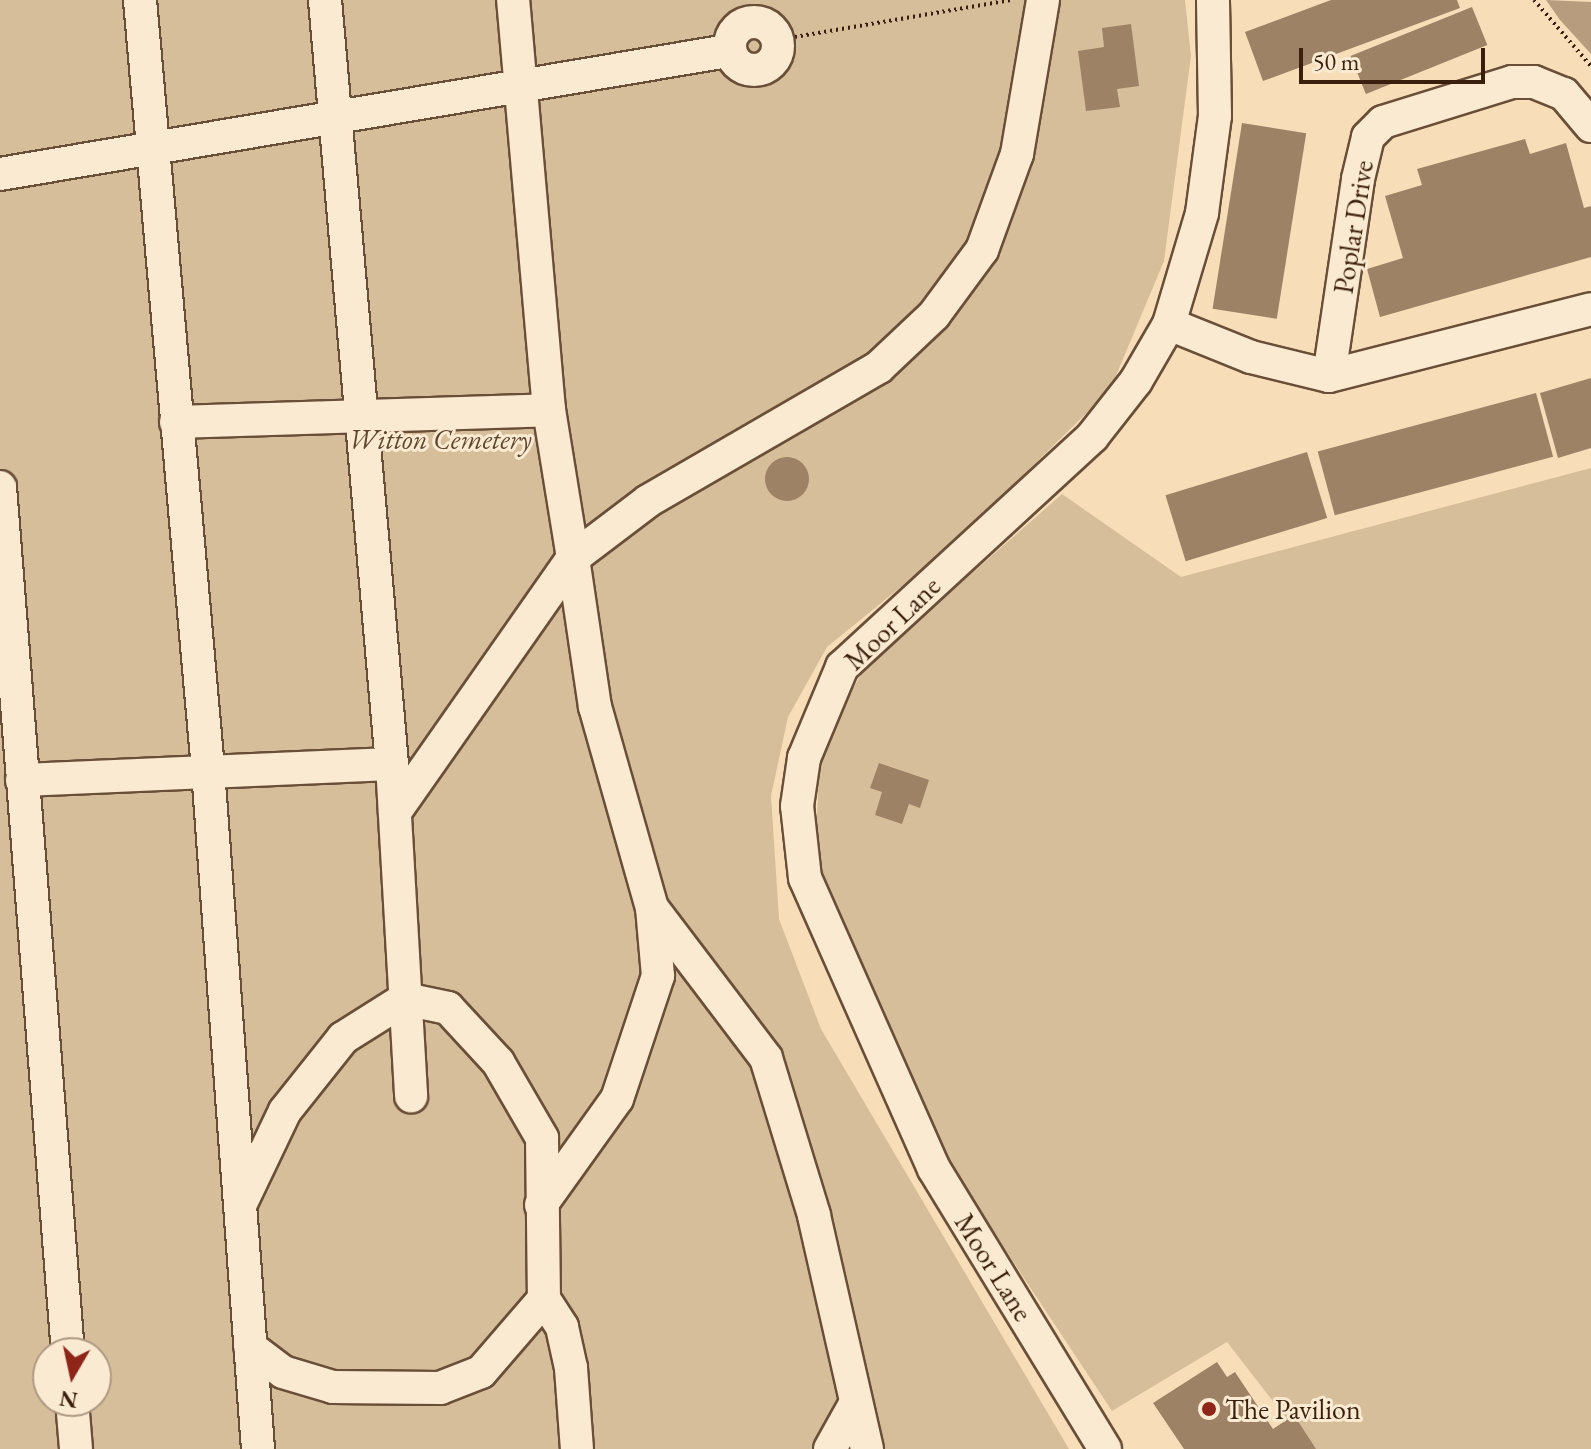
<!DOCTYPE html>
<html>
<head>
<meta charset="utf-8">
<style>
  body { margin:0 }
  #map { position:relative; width:1591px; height:1449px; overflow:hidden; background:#f7deb8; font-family:"EB Garamond",serif }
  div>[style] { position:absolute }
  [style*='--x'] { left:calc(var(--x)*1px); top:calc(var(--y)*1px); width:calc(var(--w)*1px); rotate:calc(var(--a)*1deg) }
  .green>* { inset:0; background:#d7be9b }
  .water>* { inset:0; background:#b79d7e }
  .building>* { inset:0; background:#9d8266; transform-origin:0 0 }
  .round { border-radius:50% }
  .path>* { height:4px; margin-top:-2px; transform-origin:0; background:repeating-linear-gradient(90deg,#3b1f0d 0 2px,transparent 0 6px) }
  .roads { filter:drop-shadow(2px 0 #6a4f38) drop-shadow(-2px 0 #6a4f38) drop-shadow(0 2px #6a4f38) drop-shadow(0 -2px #6a4f38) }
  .minor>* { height:32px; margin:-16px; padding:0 16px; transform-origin:16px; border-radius:16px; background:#faead1 }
  .minor>.ring { margin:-16px; padding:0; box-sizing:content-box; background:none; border:32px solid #faead1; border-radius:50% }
  .dots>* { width:22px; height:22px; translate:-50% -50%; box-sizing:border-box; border:4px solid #faead1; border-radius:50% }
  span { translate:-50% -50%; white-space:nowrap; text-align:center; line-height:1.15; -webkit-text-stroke:6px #faead1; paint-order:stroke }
  .street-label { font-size:28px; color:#3b1f0d }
  .park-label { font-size:28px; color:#624730; font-style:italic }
  .poi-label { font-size:28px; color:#3b1f0d }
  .left { translate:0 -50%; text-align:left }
  .north { position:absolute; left:32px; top:1337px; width:80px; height:80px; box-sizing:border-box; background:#faead1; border:2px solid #ae9983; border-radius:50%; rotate:189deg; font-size:22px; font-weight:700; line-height:32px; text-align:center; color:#3b1f0d }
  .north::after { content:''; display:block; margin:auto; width:28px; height:36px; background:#8f2418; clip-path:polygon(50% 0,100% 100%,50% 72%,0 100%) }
  .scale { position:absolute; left:1299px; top:48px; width:186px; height:36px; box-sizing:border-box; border:4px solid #3b1f0d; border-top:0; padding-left:10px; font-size:24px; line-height:28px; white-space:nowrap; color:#3b1f0d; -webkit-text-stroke:6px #faead1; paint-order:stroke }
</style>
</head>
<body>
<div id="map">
  <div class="green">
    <i style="clip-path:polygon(evenodd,0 0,1185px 0,1191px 56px,1164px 261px,1110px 390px,950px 547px,827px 647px,788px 717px,771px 796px,779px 919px,821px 1029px,1069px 1449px,0 1449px,0 0,48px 1353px,96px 1353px,96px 1401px,48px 1401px,48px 1353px)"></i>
    <i style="clip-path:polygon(1591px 468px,1591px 1449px,1310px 1449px,1227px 1342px,1112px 1411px,955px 1174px,815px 861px,820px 749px,865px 667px,1062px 494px,1181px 577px)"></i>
  </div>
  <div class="water">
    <i style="clip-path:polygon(1546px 0,1591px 2px,1591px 54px,1560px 20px)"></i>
  </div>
  <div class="building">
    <i style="clip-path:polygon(1331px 0,1457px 0,1460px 8px,1263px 81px,1245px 32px)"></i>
    <i style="left:1472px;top:7px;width:41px;height:131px;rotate:68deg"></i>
    <i style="clip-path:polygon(1131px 24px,1139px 86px,1117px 89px,1120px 107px,1086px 111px,1078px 51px,1104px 47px,1102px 28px)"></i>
    <i style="left:1242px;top:123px;width:65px;height:188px;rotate:9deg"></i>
    <i style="clip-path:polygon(1525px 139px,1530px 154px,1566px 143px,1584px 208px,1591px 206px,1591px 257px,1380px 317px,1367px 269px,1403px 258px,1385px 196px,1422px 185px,1417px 169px)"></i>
    <i style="clip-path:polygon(1591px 378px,1591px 448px,1558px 458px,1540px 393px)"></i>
    <i style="left:1536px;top:393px;width:66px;height:226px;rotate:75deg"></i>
    <i style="left:1307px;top:452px;width:69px;height:148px;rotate:73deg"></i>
    <i class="round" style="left:765px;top:457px;width:44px;height:44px"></i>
    <i style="clip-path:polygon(879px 763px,929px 780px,920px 808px,909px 804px,902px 824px,875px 815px,882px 792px,870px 788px)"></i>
    <i style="clip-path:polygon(1217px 1362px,1227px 1377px,1235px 1372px,1273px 1429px,1294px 1415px,1316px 1449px,1184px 1449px,1153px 1403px)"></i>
  </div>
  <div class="path">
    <i style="--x:1534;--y:0;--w:87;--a:49.2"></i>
    <i style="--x:777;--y:40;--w:237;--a:-9.7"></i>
  </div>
  <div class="roads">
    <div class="minor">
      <i style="--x:140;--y:0;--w:773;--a:84.95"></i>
      <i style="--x:208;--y:770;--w:681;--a:85.79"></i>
      <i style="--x:325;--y:0;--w:767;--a:84.99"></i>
      <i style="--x:392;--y:764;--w:333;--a:86.7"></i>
      <i class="ring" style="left:730px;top:22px;width:16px;height:16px"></i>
      <i style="--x:0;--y:174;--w:737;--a:-9.6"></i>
      <i style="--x:1169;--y:324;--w:88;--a:21.9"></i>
      <i style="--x:1251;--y:357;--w:80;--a:13.7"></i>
      <i style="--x:1329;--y:376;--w:270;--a:-14.3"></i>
      <i style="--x:1329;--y:376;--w:199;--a:-81.6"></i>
      <i style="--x:1358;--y:179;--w:43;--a:-76.6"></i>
      <i style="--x:1368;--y:137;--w:21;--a:-45"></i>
      <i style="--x:1383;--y:122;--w:135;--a:-17.2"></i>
      <i style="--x:1512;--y:82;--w:22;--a:0"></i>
      <i style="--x:1534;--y:82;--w:32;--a:22"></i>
      <i style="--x:1564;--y:94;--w:42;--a:49.8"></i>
      <i style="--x:176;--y:422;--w:373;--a:-1.8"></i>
      <i style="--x:0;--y:487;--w:869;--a:85.51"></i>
      <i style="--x:22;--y:780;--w:370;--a:-2.5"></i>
      <i style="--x:395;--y:812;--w:310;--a:-55"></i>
      <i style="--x:573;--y:558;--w:150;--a:-99.2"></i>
      <i style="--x:549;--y:410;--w:412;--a:-95"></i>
      <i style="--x:242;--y:1201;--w:100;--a:-64.5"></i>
      <i style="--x:285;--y:1111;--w:93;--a:-51.5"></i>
      <i style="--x:343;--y:1038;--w:73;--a:-32.2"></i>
      <i style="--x:405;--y:999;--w:44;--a:11.8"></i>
      <i style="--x:448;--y:1008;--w:74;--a:47.2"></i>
      <i style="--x:498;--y:1062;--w:88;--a:59.9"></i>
      <i style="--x:542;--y:1138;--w:161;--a:89.3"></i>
      <i style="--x:544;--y:1299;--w:96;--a:130.8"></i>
      <i style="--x:481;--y:1372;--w:44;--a:158.7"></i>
      <i style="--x:440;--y:1388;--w:107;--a:-179.5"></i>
      <i style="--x:333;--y:1387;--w:52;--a:-163.3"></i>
      <i style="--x:283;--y:1372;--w:41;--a:-142.9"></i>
      <i style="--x:541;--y:1205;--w:130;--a:-54.4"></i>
      <i style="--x:617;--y:1099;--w:130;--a:-71.6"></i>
      <i style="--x:658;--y:976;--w:68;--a:-95"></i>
      <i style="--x:544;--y:1299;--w:33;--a:57"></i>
      <i style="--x:562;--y:1327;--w:42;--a:77.6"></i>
      <i style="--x:571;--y:1368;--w:81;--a:85.8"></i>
      <i style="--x:72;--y:1401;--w:48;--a:85.2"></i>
      <i style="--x:830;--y:1449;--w:51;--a:-60.9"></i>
      <i style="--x:867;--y:1449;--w:240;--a:-102.8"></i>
      <i style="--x:814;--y:1215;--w:164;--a:-107"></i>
      <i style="--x:766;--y:1058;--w:188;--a:-127.2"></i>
      <i style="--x:652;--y:908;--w:209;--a:-105.8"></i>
      <i style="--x:595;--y:707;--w:151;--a:-98.4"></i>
      <i style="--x:573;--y:558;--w:94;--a:-37.2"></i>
      <i style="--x:648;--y:501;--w:267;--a:-30.1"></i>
      <i style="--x:879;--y:367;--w:76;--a:-43.4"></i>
      <i style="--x:934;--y:315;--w:81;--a:-53.6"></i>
      <i style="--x:982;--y:250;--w:102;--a:-70"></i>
      <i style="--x:1017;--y:154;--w:156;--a:-80.4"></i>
      <i style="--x:1105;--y:1449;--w:328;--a:-121.4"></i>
      <i style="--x:934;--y:1169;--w:318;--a:-113.9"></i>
      <i style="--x:805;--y:878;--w:72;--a:-96.3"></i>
      <i style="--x:797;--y:806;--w:49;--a:-81.7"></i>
      <i style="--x:804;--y:758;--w:99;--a:-67.3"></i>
      <i style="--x:842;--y:667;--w:340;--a:-42.6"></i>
      <i style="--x:1092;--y:437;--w:71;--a:-51.8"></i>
      <i style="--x:1136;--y:381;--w:66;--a:-59.9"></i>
      <i style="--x:1169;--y:324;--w:116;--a:-73.4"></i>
      <i style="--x:1202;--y:213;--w:98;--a:-82.4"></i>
      <i style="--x:1215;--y:116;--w:116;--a:-91"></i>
    </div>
  </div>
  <div class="dots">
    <i style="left:1209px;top:1409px;background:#8f2418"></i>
  </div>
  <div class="street-label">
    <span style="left:1353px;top:227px;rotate:-81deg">Poplar Drive</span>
    <span style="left:892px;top:623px;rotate:-44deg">Moor Lane</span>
    <span style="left:994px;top:1267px;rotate:58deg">Moor Lane</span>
  </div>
  <div class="park-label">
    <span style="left:440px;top:439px">Witton Cemetery</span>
  </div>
  <div class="poi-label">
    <span class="left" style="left:1225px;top:1409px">The Pavilion</span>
  </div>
  <div class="north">N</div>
  <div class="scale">50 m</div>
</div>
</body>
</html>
